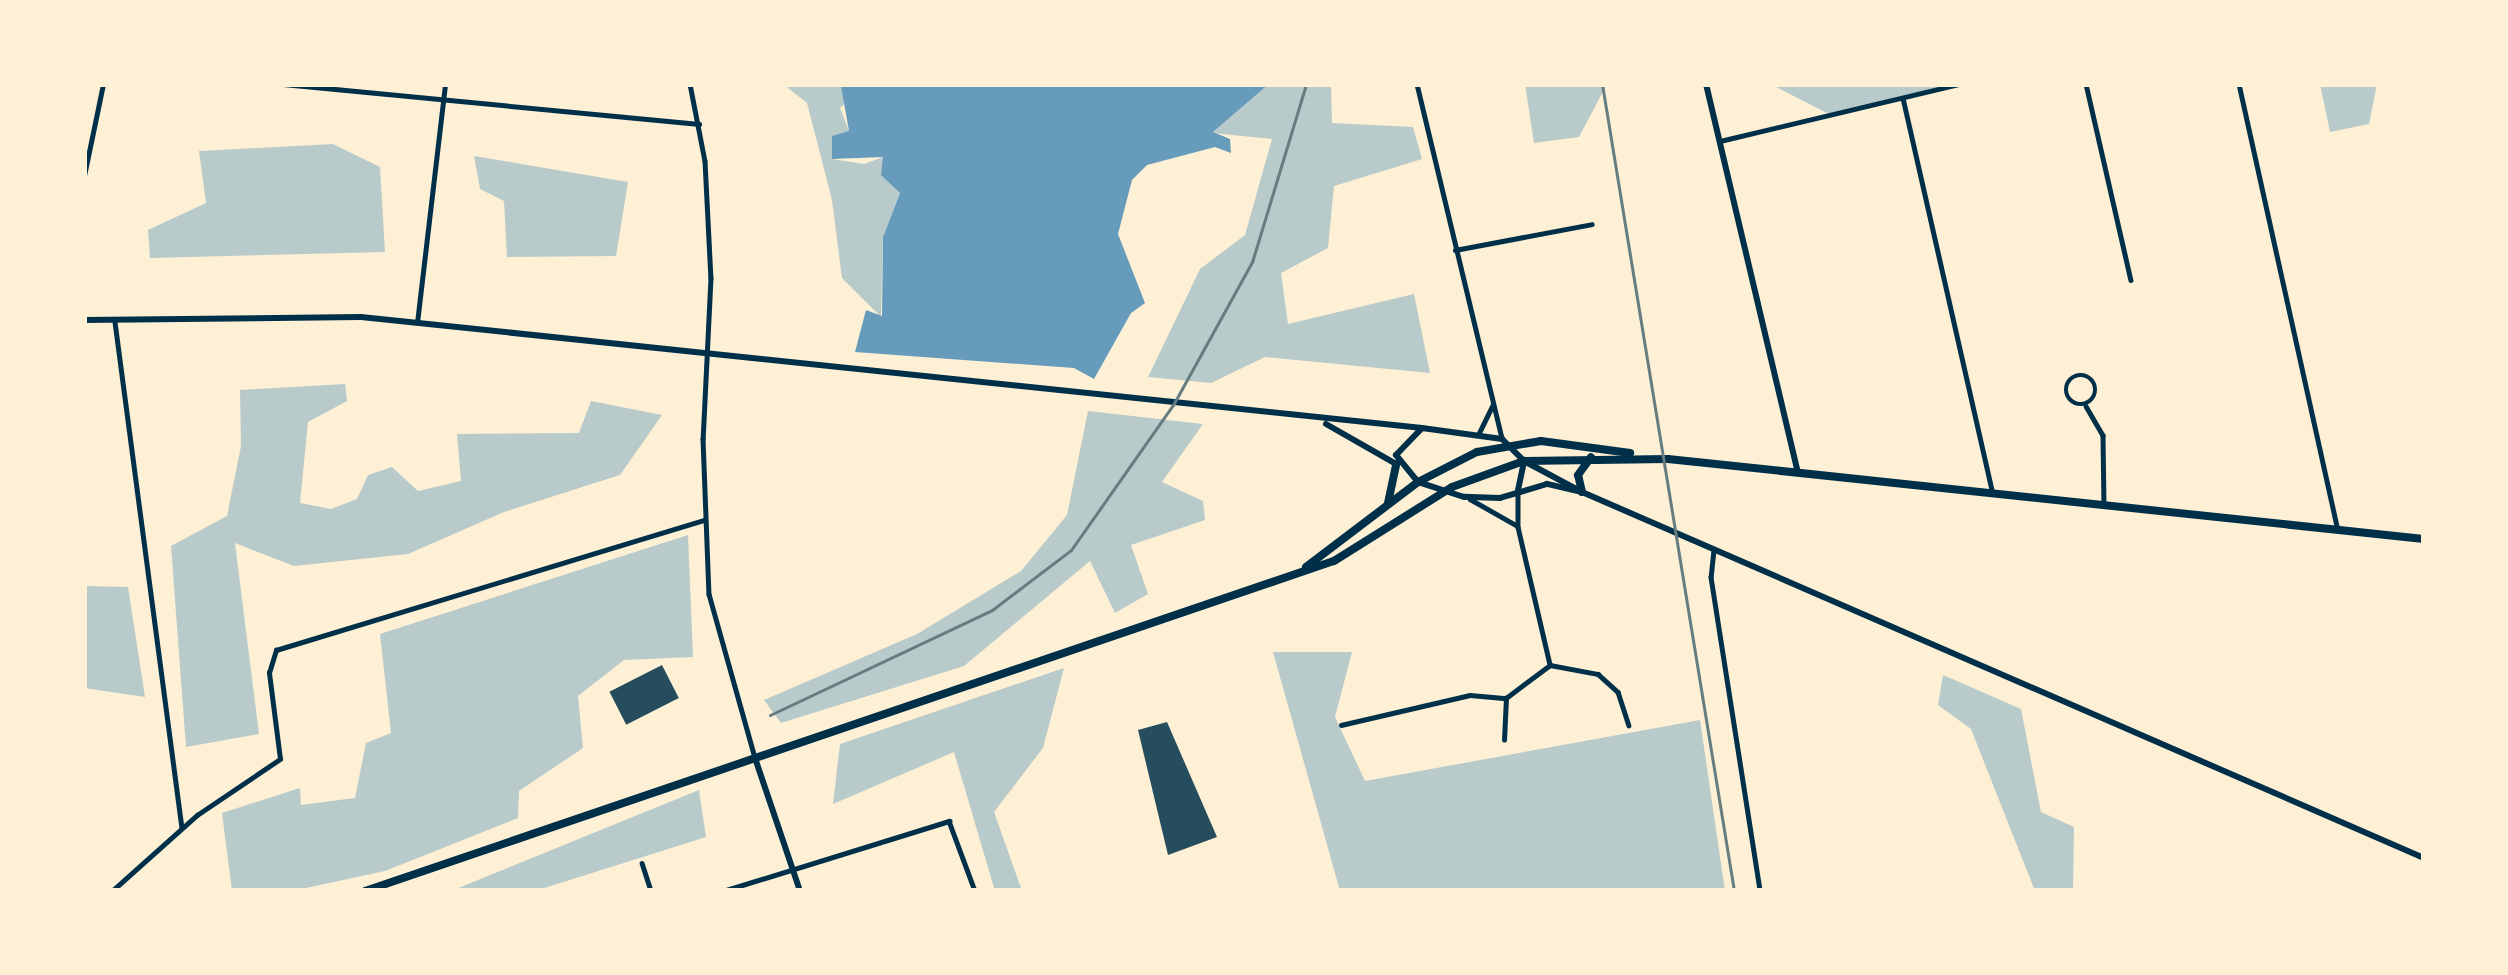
<!DOCTYPE html>
<html>
<head>
<meta charset="utf-8">
<style>
  body { margin:0 }
  #map { position:relative; width:2508px; height:975px; overflow:hidden; background:#fdf0d5; font-family:Roboto,sans-serif }
  div>[style] { position:absolute }
  [style*='--x'] { left:calc(var(--x)*1px); top:calc(var(--y)*1px); width:calc(var(--w)*1px); rotate:calc(var(--a)*1deg) }
  .green>* { inset:0; background:#b9caca }
  .water>* { inset:0; background:#669bbc }
  .building>* { inset:0; background:#264d5e; transform-origin:0 0 }
  .minor>* { height:4.5px; margin:-2.25px; padding:0 2.25px; transform-origin:2.25px; border-radius:2.25px; background:#003049 }
  .minor>.ring { margin:-2.25px; padding:0; box-sizing:content-box; background:none; border:4.5px solid #003049; border-radius:50% }
  .tertiary>* { height:6px; margin:-3px; padding:0 3px; transform-origin:3px; border-radius:3px; background:#003049 }
  .secondary>* { height:6px; margin:-3px; padding:0 3px; transform-origin:3px; border-radius:3px; background:#003049 }
  .trunk>* { height:8px; margin:-4px; padding:0 4px; transform-origin:4px; border-radius:4px; background:#003049 }
  .rail>* { height:3px; margin:-1.5px; padding:0 1.5px; transform-origin:1.5px; border-radius:1.5px; background:#657d81 }
  span { translate:-50% -50%; white-space:nowrap; text-align:center; line-height:1.15; -webkit-text-stroke:9px #fdf0d5; paint-order:stroke }
  .frame { position:absolute; inset:0; border:87px solid #fdf0d5; pointer-events:none }
</style>
</head>
<body>
<div id="map">
  <div class="green">
    <i style="clip-path:polygon(783px 84px,867px 84px,840px 108px,849px 131px,832px 159px,864px 164px,883px 157px,900px 193px,883px 237px,881px 317px,842px 278px,832px 200px,807px 103px)"></i>
    <i style="clip-path:polygon(1269px 84px,1331px 84px,1332px 123px,1413px 127px,1422px 159px,1334px 186px,1328px 248px,1281px 273px,1288px 324px,1414px 294px,1430px 373px,1265px 357px,1211px 383px,1148px 377px,1200px 269px,1245px 235px,1272px 139px,1212px 133px)"></i>
    <i style="clip-path:polygon(1525px 84px,1607px 84px,1579px 137px,1534px 143px)"></i>
    <i style="clip-path:polygon(1770px 84px,1957px 84px,1829px 114px)"></i>
    <i style="clip-path:polygon(2320px 84px,2377px 84px,2369px 124px,2330px 132px)"></i>
    <i style="clip-path:polygon(333px 144px,380px 167px,385px 252px,150px 258px,148px 230px,206px 203px,199px 151px)"></i>
    <i style="clip-path:polygon(474px 156px,628px 182px,616px 256px,507px 257px,504px 201px,480px 189px)"></i>
    <i style="clip-path:polygon(345px 384px,347px 401px,308px 422px,300px 503px,331px 509px,357px 499px,368px 475px,392px 467px,418px 491px,461px 481px,457px 434px,579px 433px,591px 401px,662px 415px,620px 475px,504px 512px,408px 554px,294px 566px,235px 543px,259px 734px,186px 747px,171px 546px,227px 516px,241px 446px,240px 390px)"></i>
    <i style="clip-path:polygon(1088px 411px,1203px 424px,1162px 482px,1203px 501px,1205px 520px,1131px 545px,1148px 594px,1115px 613px,1090px 561px,964px 666px,781px 723px,764px 700px,917px 634px,1021px 571px,1067px 515px)"></i>
    <i style="clip-path:polygon(688px 535px,693px 657px,624px 660px,578px 696px,583px 748px,519px 791px,518px 818px,385px 871px,292px 891px,232px 891px,222px 813px,300px 788px,301px 805px,355px 798px,366px 743px,391px 733px,380px 634px)"></i>
    <i style="clip-path:polygon(84px 586px,128px 587px,145px 697px,84px 688px)"></i>
    <i style="clip-path:polygon(1273px 652px,1352px 652px,1335px 717px,1365px 781px,1700px 720px,1725px 891px,1340px 891px)"></i>
    <i style="clip-path:polygon(1064px 668px,1043px 748px,994px 812px,1022px 891px,995px 891px,954px 752px,833px 804px,840px 744px)"></i>
    <i style="clip-path:polygon(1943px 675px,2021px 709px,2041px 812px,2074px 827px,2073px 891px,2035px 891px,1971px 729px,1938px 705px)"></i>
    <i style="clip-path:polygon(699px 790px,706px 837px,535px 891px,451px 891px)"></i>
  </div>
  <div class="water">
    <i style="clip-path:polygon(1269px 84px,1213px 132px,1230px 139px,1231px 153px,1215px 147px,1147px 165px,1132px 180px,1118px 234px,1145px 303px,1131px 313px,1094px 379px,1074px 368px,855px 352px,866px 310px,882px 316px,883px 237px,900px 193px,881px 175px,883px 157px,832px 159px,832px 136px,849px 131px,841px 86px)"></i>
  </div>
  <div class="building">
    <i style="left:662px;top:665px;width:37px;height:59px;rotate:63deg"></i>
    <i style="clip-path:polygon(1167px 722px,1217px 837px,1168px 855px,1138px 730px)"></i>
  </div>
  <div class="minor">
    <i style="--x:283;--y:84;--w:418;--a:5.5"></i>
    <i style="--x:690;--y:84;--w:78;--a:79"></i>
    <i style="--x:705;--y:161;--w:117;--a:87.1"></i>
    <i style="--x:711;--y:278;--w:161;--a:92.8"></i>
    <i style="--x:703;--y:439;--w:155;--a:87.8"></i>
    <i style="--x:709;--y:594;--w:170;--a:74.3"></i>
    <i style="--x:1417;--y:84;--w:365;--a:76.5"></i>
    <i style="--x:2086;--y:84;--w:201;--a:77.1"></i>
    <i style="--x:2239;--y:84;--w:457;--a:77.5"></i>
    <i style="--x:1903;--y:98;--w:405;--a:77.2"></i>
    <i style="--x:1720;--y:141;--w:247;--a:-13.4"></i>
    <i style="--x:84;--y:176;--w:94;--a:-78.3"></i>
    <i style="--x:1455;--y:250;--w:139;--a:-10.7"></i>
    <i style="--x:115;--y:322;--w:510;--a:82.46"></i>
    <i style="--x:417;--y:323;--w:241;--a:-83.3"></i>
    <i class="ring" style="left:2066px;top:375px;width:25.5px;height:25.5px"></i>
    <i style="--x:2086;--y:406;--w:34;--a:60"></i>
    <i style="--x:2103;--y:435;--w:69;--a:89.2"></i>
    <i style="--x:1478;--y:435;--w:32;--a:-64"></i>
    <i style="--x:1518;--y:490;--w:37;--a:90"></i>
    <i style="--x:1518;--y:527;--w:142;--a:76.9"></i>
    <i style="--x:1470;--y:499;--w:53;--a:29.5"></i>
    <i style="--x:1714;--y:550;--w:27;--a:96"></i>
    <i style="--x:1711;--y:577;--w:318;--a:81.1"></i>
    <i style="--x:1341;--y:725;--w:132;--a:-13.1"></i>
    <i style="--x:1470;--y:695;--w:36;--a:5"></i>
    <i style="--x:1504;--y:740;--w:42;--a:-87.3"></i>
    <i style="--x:1506;--y:698;--w:55;--a:-36.9"></i>
    <i style="--x:1550;--y:665;--w:49;--a:10.6"></i>
    <i style="--x:1598;--y:674;--w:27;--a:42"></i>
    <i style="--x:1618;--y:692;--w:35;--a:72"></i>
    <i style="--x:642;--y:863;--w:29;--a:72"></i>
    <i style="--x:112;--y:891;--w:114;--a:-41.8"></i>
    <i style="--x:197;--y:815;--w:100;--a:-34"></i>
    <i style="--x:280;--y:759;--w:87;--a:-97.3"></i>
    <i style="--x:269;--y:673;--w:24;--a:-73"></i>
    <i style="--x:276;--y:650;--w:448;--a:-16.9"></i>
    <i style="--x:723;--y:891;--w:237;--a:-17.2"></i>
    <i style="--x:949;--y:821;--w:75;--a:69.6"></i>
  </div>
  <div class="tertiary">
    <i style="--x:1706;--y:84;--w:399;--a:76.7"></i>
    <i style="--x:84;--y:320;--w:277;--a:-0.6"></i>
    <i style="--x:361;--y:317;--w:1067;--a:5.97"></i>
    <i style="--x:1326;--y:424;--w:81;--a:29.7"></i>
    <i style="--x:755;--y:758;--w:140;--a:71.3"></i>
  </div>
  <div class="secondary">
    <i style="--x:1518;--y:490;--w:30;--a:-78"></i>
    <i style="--x:1582;--y:492;--w:36;--a:-167"></i>
    <i style="--x:1547;--y:484;--w:49;--a:163.4"></i>
    <i style="--x:1500;--y:498;--w:36;--a:-178"></i>
    <i style="--x:1464;--y:497;--w:48;--a:-161.9"></i>
    <i style="--x:1418;--y:482;--w:35;--a:-129"></i>
    <i style="--x:1396;--y:455;--w:37;--a:-46"></i>
    <i style="--x:1422;--y:428;--w:81;--a:7.8"></i>
    <i style="--x:1502;--y:439;--w:31;--a:45"></i>
    <i style="--x:1524;--y:461;--w:66;--a:28.1"></i>
    <i style="--x:1582;--y:492;--w:918;--a:23.49"></i>
  </div>
  <div class="trunk">
    <i style="--x:1582;--y:492;--w:17;--a:-103"></i>
    <i style="--x:1578;--y:475;--w:22;--a:-54"></i>
    <i style="--x:1388;--y:503;--w:40;--a:-78"></i>
    <i style="--x:1306;--y:567;--w:141;--a:-37.2"></i>
    <i style="--x:1418;--y:482;--w:66;--a:-27"></i>
    <i style="--x:1477;--y:452;--w:65;--a:-9.8"></i>
    <i style="--x:1541;--y:441;--w:90;--a:7.7"></i>
    <i style="--x:365;--y:891;--w:1024;--a:-18.81"></i>
    <i style="--x:1334;--y:561;--w:139;--a:-32.1"></i>
    <i style="--x:1452;--y:487;--w:77;--a:-19.9"></i>
    <i style="--x:1524;--y:461;--w:144;--a:-0.8"></i>
    <i style="--x:1668;--y:459;--w:760;--a:6.04"></i>
  </div>
  <div class="rail">
    <i style="--x:1602;--y:84;--w:818;--a:80.71"></i>
    <i style="--x:770;--y:715;--w:246;--a:-25.3"></i>
    <i style="--x:992;--y:610;--w:99;--a:-37.2"></i>
    <i style="--x:1071;--y:550;--w:177;--a:-54.9"></i>
    <i style="--x:1173;--y:405;--w:163;--a:-61.1"></i>
    <i style="--x:1252;--y:262;--w:186;--a:-73.1"></i>
  </div>
  <div class="frame"></div>
</div>
</body>
</html>
